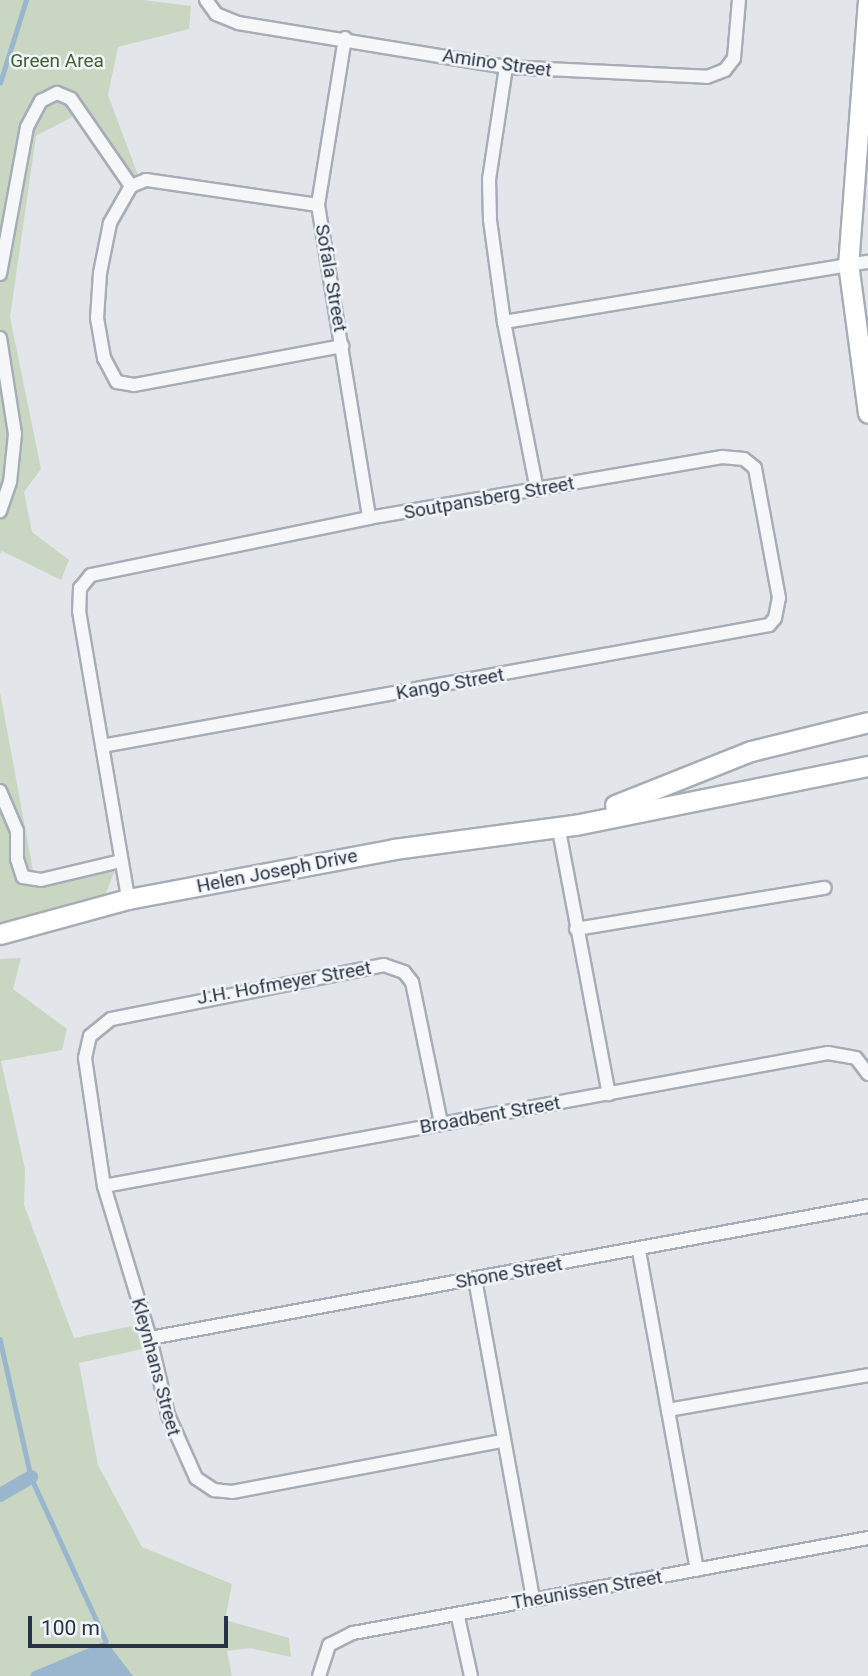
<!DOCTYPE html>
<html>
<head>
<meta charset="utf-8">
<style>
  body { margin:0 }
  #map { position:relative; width:868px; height:1676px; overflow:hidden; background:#e2e6eb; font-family:Roboto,sans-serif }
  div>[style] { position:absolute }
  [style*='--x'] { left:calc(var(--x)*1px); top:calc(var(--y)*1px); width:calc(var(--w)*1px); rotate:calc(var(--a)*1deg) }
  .green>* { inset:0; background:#c8d6c2 }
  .water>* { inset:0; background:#9ab6ce }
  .stream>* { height:4.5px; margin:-2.25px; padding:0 2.25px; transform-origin:2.25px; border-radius:2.25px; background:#9ab6ce }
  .canal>* { height:14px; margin:-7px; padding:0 7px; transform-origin:7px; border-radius:7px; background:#9ab6ce }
  .roads { filter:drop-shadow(2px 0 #a6adb6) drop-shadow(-2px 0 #a6adb6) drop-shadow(0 2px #a6adb6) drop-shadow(0 -2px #a6adb6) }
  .street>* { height:12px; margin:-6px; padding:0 6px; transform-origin:6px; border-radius:6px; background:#f5f7f9 }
  .secondary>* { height:19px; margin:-9.5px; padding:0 9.5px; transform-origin:9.5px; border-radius:9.5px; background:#fff }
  span { translate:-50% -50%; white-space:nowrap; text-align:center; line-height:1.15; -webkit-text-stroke:5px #f2f5f8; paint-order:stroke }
  .park-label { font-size:19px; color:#406134 }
  .street-label { font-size:19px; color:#283445 }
  .scale { position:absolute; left:28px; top:1616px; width:200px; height:32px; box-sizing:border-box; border:4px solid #283445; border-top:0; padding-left:9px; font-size:21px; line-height:24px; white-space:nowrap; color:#283445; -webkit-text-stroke:5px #f2f5f8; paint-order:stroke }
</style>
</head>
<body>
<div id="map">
  <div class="green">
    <i style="clip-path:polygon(0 0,142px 0,191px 6px,189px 29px,118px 47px,108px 95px,139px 178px,120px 185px,74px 116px,36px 136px,10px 317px,41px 469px,24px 492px,32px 532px,69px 560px,61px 580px,2px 551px,0 554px)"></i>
    <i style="clip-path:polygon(0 692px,36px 887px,115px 870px,104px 898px,0 925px)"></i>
    <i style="clip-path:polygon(21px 958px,13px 989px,67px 1029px,62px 1050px,1px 1061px,25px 1169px,24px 1205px,74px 1338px,137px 1325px,147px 1348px,79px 1363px,98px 1465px,142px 1547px,232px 1584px,225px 1620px,289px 1638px,291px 1657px,250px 1648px,227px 1651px,232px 1676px,0 1676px,0 959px)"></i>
  </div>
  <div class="water">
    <i style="clip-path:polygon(106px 1641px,133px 1676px,30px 1676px,32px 1672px)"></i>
  </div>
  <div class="stream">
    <i style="--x:0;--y:83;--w:87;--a:-72.6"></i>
    <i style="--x:0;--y:1339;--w:141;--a:77.3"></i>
    <i style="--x:31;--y:1477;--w:180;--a:65.4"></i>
  </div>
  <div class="canal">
    <i style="--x:0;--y:1495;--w:36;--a:-30"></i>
  </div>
  <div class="roads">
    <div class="street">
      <i style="--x:206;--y:0;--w:17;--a:54"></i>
      <i style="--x:216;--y:14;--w:24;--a:22"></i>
      <i style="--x:238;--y:23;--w:272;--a:9.3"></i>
      <i style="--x:506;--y:67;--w:201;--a:2.8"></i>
      <i style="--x:707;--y:77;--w:19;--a:-21"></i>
      <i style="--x:725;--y:70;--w:15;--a:-53"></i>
      <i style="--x:734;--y:58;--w:58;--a:-85.1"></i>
      <i style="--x:345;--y:38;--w:169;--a:99.2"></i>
      <i style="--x:318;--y:205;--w:317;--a:80.7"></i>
      <i style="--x:506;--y:67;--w:113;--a:98.6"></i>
      <i style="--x:489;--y:179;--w:41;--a:88.6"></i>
      <i style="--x:490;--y:220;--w:103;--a:82.2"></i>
      <i style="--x:504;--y:322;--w:171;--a:78.9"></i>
      <i style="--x:318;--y:205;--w:174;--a:-171.7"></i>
      <i style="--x:146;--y:180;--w:16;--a:158"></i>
      <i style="--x:131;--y:186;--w:43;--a:119.6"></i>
      <i style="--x:110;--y:223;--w:51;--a:101.3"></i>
      <i style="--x:100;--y:273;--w:45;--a:93.8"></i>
      <i style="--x:97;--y:318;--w:41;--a:80.1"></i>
      <i style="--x:104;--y:358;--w:27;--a:62"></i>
      <i style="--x:117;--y:382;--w:17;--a:10"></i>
      <i style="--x:134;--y:385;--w:212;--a:-10.6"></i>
      <i style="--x:0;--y:274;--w:149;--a:-79.6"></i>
      <i style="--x:27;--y:127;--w:30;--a:-62"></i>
      <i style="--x:41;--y:101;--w:18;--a:-27"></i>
      <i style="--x:57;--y:93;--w:15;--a:23"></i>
      <i style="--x:71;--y:99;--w:106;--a:55.4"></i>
      <i style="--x:504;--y:322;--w:369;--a:-9.4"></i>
      <i style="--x:0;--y:338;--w:97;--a:81.1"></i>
      <i style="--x:15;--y:434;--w:48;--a:95.9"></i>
      <i style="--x:10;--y:482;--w:31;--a:109"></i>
      <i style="--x:102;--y:746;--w:678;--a:-10.28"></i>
      <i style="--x:769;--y:625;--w:9;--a:-49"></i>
      <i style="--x:775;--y:618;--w:20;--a:-79"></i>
      <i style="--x:779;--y:598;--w:132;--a:-100.5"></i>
      <i style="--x:755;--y:468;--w:14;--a:-141"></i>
      <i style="--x:744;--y:459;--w:22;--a:-175"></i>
      <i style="--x:722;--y:457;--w:358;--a:170.2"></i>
      <i style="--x:369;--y:518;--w:284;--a:168.4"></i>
      <i style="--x:91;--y:575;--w:17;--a:130"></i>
      <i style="--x:80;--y:588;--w:23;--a:92"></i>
      <i style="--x:79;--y:611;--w:292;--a:80.3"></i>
      <i style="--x:0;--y:791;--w:43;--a:67"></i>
      <i style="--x:17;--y:831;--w:28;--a:90"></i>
      <i style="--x:17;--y:859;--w:19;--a:72"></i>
      <i style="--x:23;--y:877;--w:18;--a:9"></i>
      <i style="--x:41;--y:880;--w:82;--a:-13.4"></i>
      <i style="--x:558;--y:825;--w:274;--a:79.3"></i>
      <i style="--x:576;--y:929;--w:252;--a:-9.4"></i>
      <i style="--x:441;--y:1123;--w:144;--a:-101.6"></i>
      <i style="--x:412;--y:982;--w:13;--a:-129"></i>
      <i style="--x:404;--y:972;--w:21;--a:-161"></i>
      <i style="--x:384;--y:965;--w:278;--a:168.8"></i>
      <i style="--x:111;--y:1019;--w:27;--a:141"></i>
      <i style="--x:90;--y:1036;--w:23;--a:103"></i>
      <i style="--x:85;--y:1058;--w:129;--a:81.6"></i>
      <i style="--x:104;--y:1186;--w:159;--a:73.2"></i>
      <i style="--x:150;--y:1338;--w:79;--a:76.8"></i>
      <i style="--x:168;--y:1415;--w:69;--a:66"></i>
      <i style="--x:196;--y:1478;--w:22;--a:34"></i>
      <i style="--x:214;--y:1490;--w:18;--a:6"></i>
      <i style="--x:232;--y:1492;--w:275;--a:-10.7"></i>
      <i style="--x:104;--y:1186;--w:736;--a:-10.41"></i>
      <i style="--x:828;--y:1053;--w:28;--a:10"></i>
      <i style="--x:856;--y:1058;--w:20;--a:53"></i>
      <i style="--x:639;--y:1251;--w:324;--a:79.7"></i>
      <i style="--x:475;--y:1279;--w:323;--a:79.7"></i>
      <i style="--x:150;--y:1338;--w:730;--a:-10.42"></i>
      <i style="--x:668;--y:1410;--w:203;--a:-9.9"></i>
      <i style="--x:458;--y:1617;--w:60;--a:77.6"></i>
      <i style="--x:319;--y:1676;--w:33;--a:-72"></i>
      <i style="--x:329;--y:1645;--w:27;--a:-27"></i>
      <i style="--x:353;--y:1633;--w:524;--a:-10.45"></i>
    </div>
    <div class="secondary">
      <i style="--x:868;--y:0;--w:264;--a:94.3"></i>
      <i style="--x:848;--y:263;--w:151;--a:82.4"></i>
      <i style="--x:615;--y:805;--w:146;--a:-21.7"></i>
      <i style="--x:751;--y:751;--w:121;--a:-13.9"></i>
      <i style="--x:0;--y:934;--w:133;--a:-15.3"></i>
      <i style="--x:128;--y:899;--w:271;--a:-10.6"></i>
      <i style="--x:394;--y:849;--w:183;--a:-7.6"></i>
      <i style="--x:575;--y:825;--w:299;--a:-11.4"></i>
    </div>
  </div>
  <div class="park-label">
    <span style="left:57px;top:61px">Green Area</span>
  </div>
  <div class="street-label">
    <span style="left:497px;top:63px;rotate:8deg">Amino Street</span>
    <span style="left:331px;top:278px;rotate:80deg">Sofala Street</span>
    <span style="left:489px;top:498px;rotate:-10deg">Soutpansberg Street</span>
    <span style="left:450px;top:684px;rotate:-10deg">Kango Street</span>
    <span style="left:277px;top:871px;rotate:-11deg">Helen Joseph Drive</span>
    <span style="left:284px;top:983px;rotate:-10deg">J.H. Hofmeyer Street</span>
    <span style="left:490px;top:1115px;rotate:-10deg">Broadbent Street</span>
    <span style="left:509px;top:1273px;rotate:-10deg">Shone Street</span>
    <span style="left:156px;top:1367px;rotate:75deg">Kleynhans Street</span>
    <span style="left:587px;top:1590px;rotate:-10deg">Theunissen Street</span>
  </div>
  <div class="scale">100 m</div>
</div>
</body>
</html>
